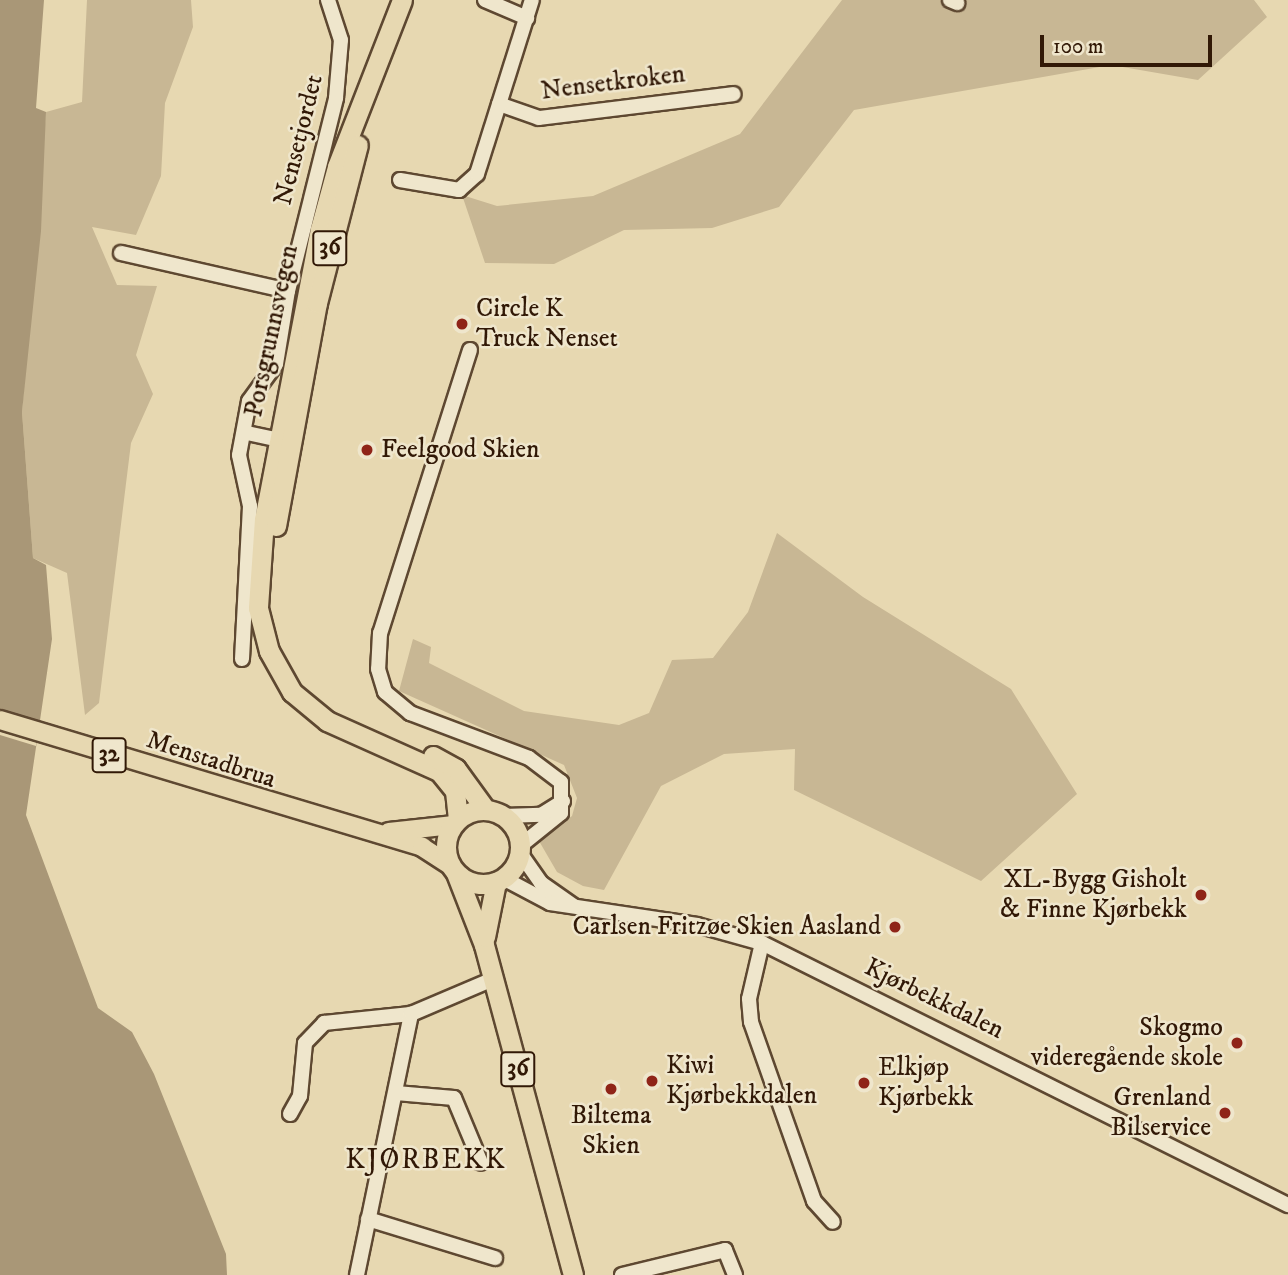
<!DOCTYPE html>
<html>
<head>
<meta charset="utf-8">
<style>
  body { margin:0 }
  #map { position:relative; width:1288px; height:1275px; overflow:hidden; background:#e7d8b1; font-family:"IM FELL DW Pica",serif }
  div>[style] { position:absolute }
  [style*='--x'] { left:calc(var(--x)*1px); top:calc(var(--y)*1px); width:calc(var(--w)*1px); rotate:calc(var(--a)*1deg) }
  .green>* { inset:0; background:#c8b794 }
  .water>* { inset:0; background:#a99777 }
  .pier>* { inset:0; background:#e7d8b1 }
  .roads { filter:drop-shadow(2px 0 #5e4831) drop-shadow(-2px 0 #5e4831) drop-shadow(0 2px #5e4831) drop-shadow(0 -2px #5e4831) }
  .minor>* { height:14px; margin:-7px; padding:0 7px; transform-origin:7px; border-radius:7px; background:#efe6cc }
  .major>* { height:18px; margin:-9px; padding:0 9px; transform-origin:9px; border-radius:9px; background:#e7d8b1 }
  .highway>* { height:19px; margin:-9.5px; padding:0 9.5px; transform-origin:9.5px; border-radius:9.5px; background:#e7d8b1 }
  .highway>.ring { margin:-9.5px; padding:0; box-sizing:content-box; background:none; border:19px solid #e7d8b1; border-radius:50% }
  .dots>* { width:19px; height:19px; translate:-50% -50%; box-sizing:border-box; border:4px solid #efe6cc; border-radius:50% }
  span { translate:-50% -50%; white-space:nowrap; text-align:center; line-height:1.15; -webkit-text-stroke:5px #efe6cc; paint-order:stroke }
  .shield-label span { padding:2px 5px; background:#efe6cc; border:2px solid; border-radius:5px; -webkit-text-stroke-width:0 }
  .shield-label { font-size:24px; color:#311806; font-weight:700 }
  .street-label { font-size:26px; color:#311806 }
  .poi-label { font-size:26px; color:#311806 }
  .left { translate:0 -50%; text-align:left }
  .right { translate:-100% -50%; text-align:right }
  .neighbourhood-label { font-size:28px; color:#311806; letter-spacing:2px }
  .scale { position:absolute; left:1040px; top:35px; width:172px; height:32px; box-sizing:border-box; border:4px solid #311806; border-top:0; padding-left:9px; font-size:21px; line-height:24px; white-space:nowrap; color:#311806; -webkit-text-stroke:5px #efe6cc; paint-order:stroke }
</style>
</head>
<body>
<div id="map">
  <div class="green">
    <i style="clip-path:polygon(87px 0,191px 0,193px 27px,165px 103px,161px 176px,136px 235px,92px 227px,117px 285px,157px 286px,136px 355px,153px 394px,131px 443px,99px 703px,85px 715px,67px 573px,33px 558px,22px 412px,46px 112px,82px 102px)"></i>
    <i style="clip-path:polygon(842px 0,1254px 0,1267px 17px,1198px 80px,1111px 65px,854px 110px,779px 207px,712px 228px,624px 230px,554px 264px,485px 263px,462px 195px,497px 206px,593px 196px,740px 134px)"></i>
    <i style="clip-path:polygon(777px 533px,863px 597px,1011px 689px,1077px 794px,981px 881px,794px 790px,795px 749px,724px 754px,661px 786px,604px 890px,583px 886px,557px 872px,539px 841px,572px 816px,577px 798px,564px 765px,399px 691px,413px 639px,431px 647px,429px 663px,524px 711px,619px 725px,649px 713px,672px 660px,713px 658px,748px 612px)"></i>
  </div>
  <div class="water">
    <i style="clip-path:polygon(0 0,44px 0,36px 108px,46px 112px,41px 231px,22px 412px,33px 558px,46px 565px,52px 639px,26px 815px,98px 1008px,132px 1032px,154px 1074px,226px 1254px,227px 1275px,0 1275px)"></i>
  </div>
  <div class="pier">
    <i style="clip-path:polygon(0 713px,38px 725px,36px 746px,0 735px)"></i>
  </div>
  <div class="roads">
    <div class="minor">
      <i style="--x:485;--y:0;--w:46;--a:23.2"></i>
      <i style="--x:950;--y:0;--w:8;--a:23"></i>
      <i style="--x:499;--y:104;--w:42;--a:19.3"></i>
      <i style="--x:539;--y:118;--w:196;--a:-7"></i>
      <i style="--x:400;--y:180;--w:60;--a:9.6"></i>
      <i style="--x:459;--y:190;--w:24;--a:-42"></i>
      <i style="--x:477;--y:174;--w:182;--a:-72.5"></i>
      <i style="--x:121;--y:253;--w:171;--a:12.8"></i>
      <i style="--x:470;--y:350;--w:297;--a:107.6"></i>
      <i style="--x:380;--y:633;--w:36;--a:93"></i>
      <i style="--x:378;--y:669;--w:24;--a:73"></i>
      <i style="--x:385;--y:692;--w:33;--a:40"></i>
      <i style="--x:410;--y:713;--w:127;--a:20.7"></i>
      <i style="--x:529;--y:758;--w:40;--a:37"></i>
      <i style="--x:561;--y:782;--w:31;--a:90"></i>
      <i style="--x:561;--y:813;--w:53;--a:141.2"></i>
      <i style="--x:247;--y:433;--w:40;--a:12"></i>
      <i style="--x:242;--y:659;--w:153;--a:-87"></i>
      <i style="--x:250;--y:506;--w:52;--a:-102.2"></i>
      <i style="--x:239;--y:455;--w:55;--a:-79.5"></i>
      <i style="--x:249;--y:401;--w:46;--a:-53.9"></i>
      <i style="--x:276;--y:364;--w:74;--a:-80.7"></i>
      <i style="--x:288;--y:291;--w:199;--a:-76"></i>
      <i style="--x:336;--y:98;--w:58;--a:-85.1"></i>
      <i style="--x:341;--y:40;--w:42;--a:-108"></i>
      <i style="--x:504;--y:816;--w:37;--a:-2"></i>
      <i style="--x:541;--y:815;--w:26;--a:-32"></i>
      <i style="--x:520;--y:853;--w:37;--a:55"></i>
      <i style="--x:541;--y:883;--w:40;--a:34.9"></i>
      <i style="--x:503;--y:878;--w:53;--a:28"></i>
      <i style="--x:550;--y:903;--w:149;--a:8.5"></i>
      <i style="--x:697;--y:925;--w:67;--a:15.5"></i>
      <i style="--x:762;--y:943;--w:588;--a:26.48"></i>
      <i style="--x:762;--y:943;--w:57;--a:103.1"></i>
      <i style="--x:749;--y:999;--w:23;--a:85"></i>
      <i style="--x:751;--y:1022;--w:190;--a:70.6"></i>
      <i style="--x:814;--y:1201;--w:28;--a:48"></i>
      <i style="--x:396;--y:1093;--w:58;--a:4.9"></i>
      <i style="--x:454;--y:1098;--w:70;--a:67.4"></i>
      <i style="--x:290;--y:1114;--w:21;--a:-61"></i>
      <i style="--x:300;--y:1096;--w:53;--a:-84.6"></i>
      <i style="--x:305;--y:1043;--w:28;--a:-46"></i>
      <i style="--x:324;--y:1023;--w:87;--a:-5.9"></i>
      <i style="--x:368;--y:1219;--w:133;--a:17.1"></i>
      <i style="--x:357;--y:1275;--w:267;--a:-78.3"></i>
      <i style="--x:411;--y:1014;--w:89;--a:-23.1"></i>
      <i style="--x:622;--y:1275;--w:106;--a:-13.6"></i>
      <i style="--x:725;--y:1250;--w:27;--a:68"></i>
    </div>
    <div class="major">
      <i style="--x:0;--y:720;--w:441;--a:16.7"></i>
      <i style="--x:422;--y:847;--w:35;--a:33"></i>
      <i style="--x:389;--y:832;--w:63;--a:-6.3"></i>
    </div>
    <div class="highway">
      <i style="--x:402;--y:0;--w:179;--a:111.3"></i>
      <i style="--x:337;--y:167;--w:64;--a:105.3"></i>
      <i style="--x:320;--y:229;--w:295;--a:100.9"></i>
      <i style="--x:264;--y:519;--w:89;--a:93.9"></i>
      <i style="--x:258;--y:608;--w:44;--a:75.7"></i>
      <i style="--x:269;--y:651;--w:47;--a:60.7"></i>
      <i style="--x:292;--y:692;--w:45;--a:39.6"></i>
      <i style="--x:327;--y:721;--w:123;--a:24.1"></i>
      <i style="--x:439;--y:771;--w:26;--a:51"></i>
      <i style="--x:455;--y:791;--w:28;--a:84"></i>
      <i style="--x:276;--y:526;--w:227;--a:-79.6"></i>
      <i style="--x:317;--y:303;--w:163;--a:-75.5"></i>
      <i style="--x:433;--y:756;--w:26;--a:29"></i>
      <i style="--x:456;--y:769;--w:49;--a:54.1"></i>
      <i class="ring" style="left:446px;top:810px;width:55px;height:55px"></i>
      <i style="--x:456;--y:873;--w:77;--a:68.7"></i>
      <i style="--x:484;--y:945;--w:342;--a:74.9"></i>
      <i style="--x:485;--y:937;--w:56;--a:-78.7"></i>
    </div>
  </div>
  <div class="dots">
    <i style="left:462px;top:324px;background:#8f2418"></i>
    <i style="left:367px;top:450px;background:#8f2418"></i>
    <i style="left:1201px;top:895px;background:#8f2418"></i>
    <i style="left:895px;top:927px;background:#8f2418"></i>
    <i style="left:1237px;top:1043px;background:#8f2418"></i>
    <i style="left:652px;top:1081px;background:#8f2418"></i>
    <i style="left:864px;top:1083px;background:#8f2418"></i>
    <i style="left:611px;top:1089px;background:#8f2418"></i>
    <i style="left:1225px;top:1113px;background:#8f2418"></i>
  </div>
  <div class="shield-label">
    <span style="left:330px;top:248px">36</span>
    <span style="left:109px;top:755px">32</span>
    <span style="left:518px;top:1069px">36</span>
  </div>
  <div class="street-label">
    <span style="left:613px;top:83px;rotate:-7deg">Nensetkroken</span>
    <span style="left:299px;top:140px;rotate:-76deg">Nensetjordet</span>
    <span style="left:272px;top:331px;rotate:-78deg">Porsgrunnsvegen</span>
    <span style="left:211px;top:760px;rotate:18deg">Menstadbrua</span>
    <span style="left:934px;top:999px;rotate:26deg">Kjørbekkdalen</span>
  </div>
  <div class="poi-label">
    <span class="left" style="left:476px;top:324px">Circle K<br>Truck Nenset</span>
    <span class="left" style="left:381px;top:450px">Feelgood Skien</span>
    <span class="right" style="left:1187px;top:895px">XL-Bygg Gisholt<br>&amp; Finne Kjørbekk</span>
    <span class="right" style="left:881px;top:927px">Carlsen Fritzøe Skien Aasland</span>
    <span class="right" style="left:1223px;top:1043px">Skogmo<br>videregående skole</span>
    <span class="left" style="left:666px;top:1081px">Kiwi<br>Kjørbekkdalen</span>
    <span class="left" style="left:878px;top:1083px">Elkjøp<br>Kjørbekk</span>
    <span class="right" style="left:1211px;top:1113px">Grenland<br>Bilservice</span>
    <span style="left:611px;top:1131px">Biltema<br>Skien</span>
  </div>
  <div class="neighbourhood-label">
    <span style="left:426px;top:1160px">KJØRBEKK</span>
  </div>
  <div class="scale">100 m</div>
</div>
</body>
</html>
